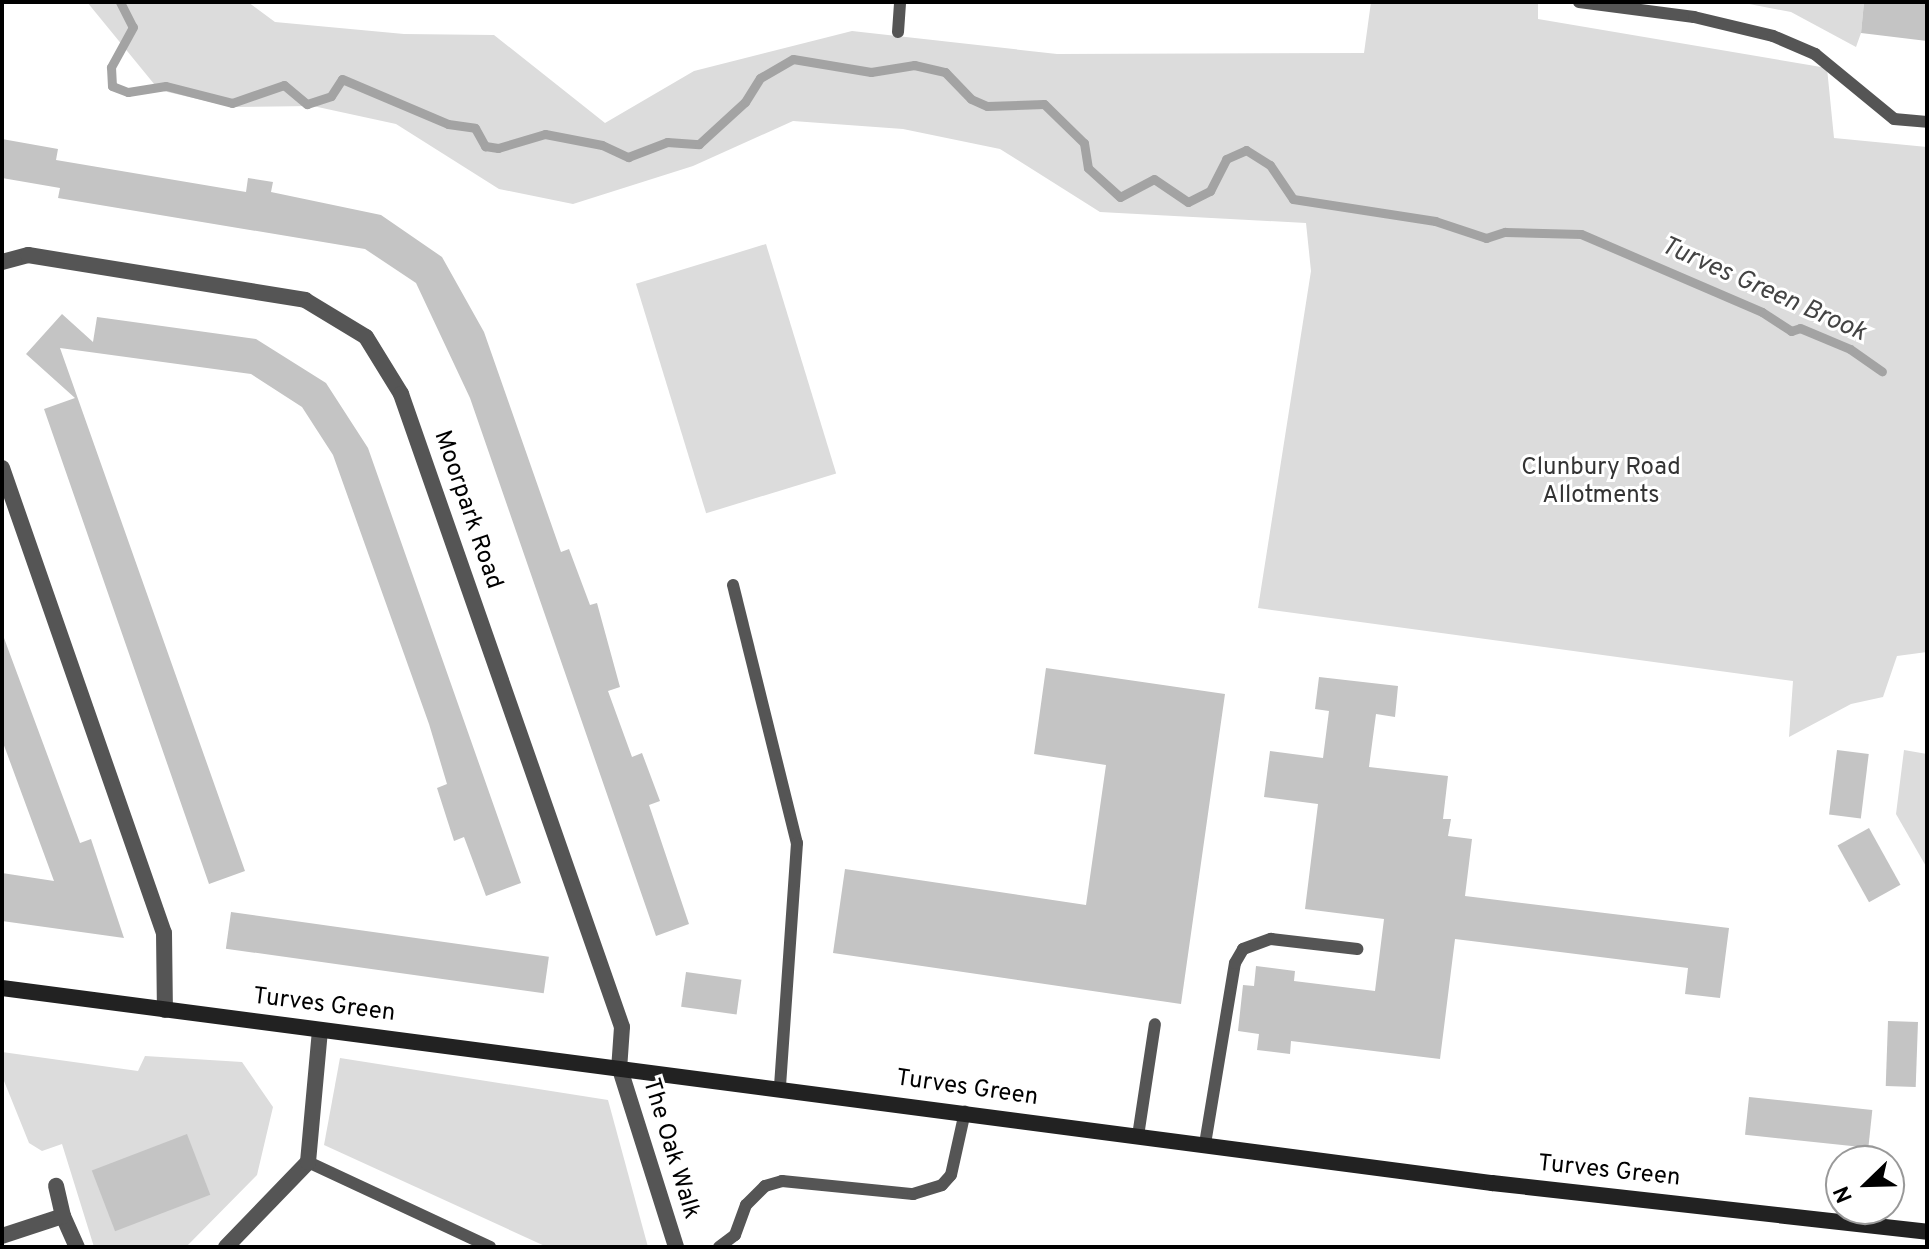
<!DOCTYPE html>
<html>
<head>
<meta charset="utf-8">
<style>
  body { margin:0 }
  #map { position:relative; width:1929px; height:1249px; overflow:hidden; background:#fff; font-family:Overpass,sans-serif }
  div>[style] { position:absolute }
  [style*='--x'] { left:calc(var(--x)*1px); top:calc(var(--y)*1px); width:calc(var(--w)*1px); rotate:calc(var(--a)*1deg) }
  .green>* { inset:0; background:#dcdcdc; transform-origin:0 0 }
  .stream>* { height:9px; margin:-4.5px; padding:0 4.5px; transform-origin:4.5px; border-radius:4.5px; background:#a3a3a3 }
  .building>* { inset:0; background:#c4c4c4; transform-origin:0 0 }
  .lane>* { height:12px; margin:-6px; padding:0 6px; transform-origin:6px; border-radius:6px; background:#555 }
  .street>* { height:16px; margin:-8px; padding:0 8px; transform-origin:8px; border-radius:8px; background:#555 }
  .secondary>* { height:16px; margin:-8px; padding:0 8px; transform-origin:8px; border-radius:8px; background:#222 }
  span { translate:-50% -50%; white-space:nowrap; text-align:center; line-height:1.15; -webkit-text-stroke:6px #fff; paint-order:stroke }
  .park-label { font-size:24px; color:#333 }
  .street-label { font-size:24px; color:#000 }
  .water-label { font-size:26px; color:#444; font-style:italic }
  .frame { position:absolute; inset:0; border:4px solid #000; pointer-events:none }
  .north { position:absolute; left:1825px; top:1145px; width:80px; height:80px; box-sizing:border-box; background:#fff; border:2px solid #999; border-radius:50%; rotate:247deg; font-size:22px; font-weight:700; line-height:32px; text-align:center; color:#000 }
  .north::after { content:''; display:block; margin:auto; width:28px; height:36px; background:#000; clip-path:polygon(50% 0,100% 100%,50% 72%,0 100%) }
</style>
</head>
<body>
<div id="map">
  <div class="green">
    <i style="clip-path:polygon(87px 2px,248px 2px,275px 22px,404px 34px,494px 35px,605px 123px,694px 71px,852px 31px,1057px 54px,1364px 53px,1371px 2px,1538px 2px,1538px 19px,1827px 68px,1834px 138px,1927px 147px,1927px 652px,1897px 656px,1883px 697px,1851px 704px,1789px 737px,1793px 681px,1258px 608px,1311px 271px,1306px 223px,1100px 212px,1000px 149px,903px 129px,793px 121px,693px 166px,573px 204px,499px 189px,396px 124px,313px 106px,232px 107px,159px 90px)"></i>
    <i style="clip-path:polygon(1739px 2px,1864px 2px,1861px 33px,1856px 47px,1791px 12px)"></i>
    <i style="left:766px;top:244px;width:240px;height:136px;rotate:73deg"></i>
    <i style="clip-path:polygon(1904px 750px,1927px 754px,1927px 868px,1896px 814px)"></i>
    <i style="clip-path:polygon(2px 1052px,138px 1071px,145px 1056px,242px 1062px,273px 1107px,257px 1175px,186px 1247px,94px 1247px,62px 1144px,42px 1151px,29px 1143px,2px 1076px)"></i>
    <i style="clip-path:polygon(340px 1058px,608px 1100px,648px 1247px,547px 1247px,324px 1145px)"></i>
  </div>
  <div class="stream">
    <i style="--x:120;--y:2;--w:28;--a:63"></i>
    <i style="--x:133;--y:27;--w:46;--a:118.8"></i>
    <i style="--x:111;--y:67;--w:19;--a:87"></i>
    <i style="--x:112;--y:86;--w:17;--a:21"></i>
    <i style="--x:128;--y:92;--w:38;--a:-9"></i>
    <i style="--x:166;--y:86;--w:68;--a:14.4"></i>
    <i style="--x:232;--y:103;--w:55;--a:-19.1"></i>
    <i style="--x:284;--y:85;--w:30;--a:40"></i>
    <i style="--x:307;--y:104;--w:25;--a:-18"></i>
    <i style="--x:331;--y:96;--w:20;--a:-57"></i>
    <i style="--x:342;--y:79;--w:115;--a:23"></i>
    <i style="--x:448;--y:124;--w:27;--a:8"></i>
    <i style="--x:475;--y:128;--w:21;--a:61"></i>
    <i style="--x:485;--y:146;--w:13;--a:9"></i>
    <i style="--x:498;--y:148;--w:49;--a:-16.6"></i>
    <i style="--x:545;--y:134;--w:58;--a:10.9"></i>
    <i style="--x:602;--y:145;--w:29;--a:25"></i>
    <i style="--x:628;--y:157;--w:42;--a:-21"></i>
    <i style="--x:667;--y:142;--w:32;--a:4"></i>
    <i style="--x:699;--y:144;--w:62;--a:-42.4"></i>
    <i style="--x:745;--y:102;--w:28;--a:-58"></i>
    <i style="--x:760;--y:78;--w:38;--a:-30"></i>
    <i style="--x:793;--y:59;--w:79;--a:9.5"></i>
    <i style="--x:871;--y:72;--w:44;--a:-9.2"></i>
    <i style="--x:914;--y:65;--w:32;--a:13"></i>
    <i style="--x:945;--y:72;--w:37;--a:46"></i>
    <i style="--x:971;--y:99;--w:17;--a:24"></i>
    <i style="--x:987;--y:106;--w:57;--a:-2"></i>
    <i style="--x:1044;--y:104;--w:56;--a:44.3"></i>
    <i style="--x:1084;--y:143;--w:25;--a:81"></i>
    <i style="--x:1088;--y:168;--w:43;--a:42.2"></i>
    <i style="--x:1120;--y:197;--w:38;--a:-28"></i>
    <i style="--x:1154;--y:179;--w:41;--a:34.1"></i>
    <i style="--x:1188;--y:202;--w:25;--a:-27"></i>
    <i style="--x:1210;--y:191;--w:36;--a:-63"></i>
    <i style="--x:1226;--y:159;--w:22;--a:-24"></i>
    <i style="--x:1246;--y:150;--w:28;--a:32"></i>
    <i style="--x:1270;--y:165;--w:41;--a:55.9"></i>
    <i style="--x:1293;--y:199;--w:144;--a:8.8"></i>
    <i style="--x:1435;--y:221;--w:54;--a:18.4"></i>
    <i style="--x:1486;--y:238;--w:20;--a:-18"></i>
    <i style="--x:1505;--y:232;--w:76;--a:1.5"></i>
    <i style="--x:1581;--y:234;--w:197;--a:23.3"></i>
    <i style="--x:1762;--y:312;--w:35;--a:33"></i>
    <i style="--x:1791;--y:331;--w:9;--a:-18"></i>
    <i style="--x:1800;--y:328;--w:54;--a:22.8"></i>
    <i style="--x:1850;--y:349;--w:39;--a:35"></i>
  </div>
  <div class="building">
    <i style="clip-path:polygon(1864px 2px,1927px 2px,1927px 41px,1861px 33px)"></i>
    <i style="clip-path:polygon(2px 139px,58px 149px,56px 160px,246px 192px,248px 178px,273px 182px,271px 192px,381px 215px,442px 257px,484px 332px,561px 552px,569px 549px,590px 605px,597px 603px,620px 687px,608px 691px,632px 757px,642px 753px,660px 801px,649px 805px,689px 924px,656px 936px,470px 398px,416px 283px,365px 249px,58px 198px,60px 188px,2px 178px)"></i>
    <i style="clip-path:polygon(62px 314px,93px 342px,97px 317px,256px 339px,326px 383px,368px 448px,521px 883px,486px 896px,464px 837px,454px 841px,437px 788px,447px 784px,429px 724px,333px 455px,302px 407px,251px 374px,60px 348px,245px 871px,209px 884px,44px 409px,75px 398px,26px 354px)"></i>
    <i style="clip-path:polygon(4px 638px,80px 843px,91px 839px,124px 938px,2px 921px,2px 873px,54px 881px,2px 740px)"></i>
    <i style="clip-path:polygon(1046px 668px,1225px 694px,1181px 1004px,833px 953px,845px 869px,1086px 905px,1106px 765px,1034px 754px)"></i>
    <i style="clip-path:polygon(1319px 677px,1398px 686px,1395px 717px,1376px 714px,1369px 767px,1448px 776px,1443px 819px,1451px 819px,1448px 836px,1472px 839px,1465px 896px,1729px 928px,1720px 998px,1685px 994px,1688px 968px,1455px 939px,1440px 1059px,1291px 1041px,1290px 1054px,1257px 1050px,1259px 1034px,1238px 1031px,1243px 985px,1254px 986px,1256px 966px,1295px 971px,1294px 981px,1375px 991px,1384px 919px,1305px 909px,1318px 804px,1264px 797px,1270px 751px,1323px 758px,1329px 711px,1315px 709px)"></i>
    <i style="left:1837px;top:750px;width:32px;height:65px;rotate:7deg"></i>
    <i style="left:1869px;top:828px;width:65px;height:36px;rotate:61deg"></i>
    <i style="left:231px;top:912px;width:321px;height:37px;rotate:8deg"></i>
    <i style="left:686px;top:972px;width:56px;height:35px;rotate:8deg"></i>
    <i style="left:1888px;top:1021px;width:30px;height:65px;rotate:2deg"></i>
    <i style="left:1749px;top:1097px;width:124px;height:38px;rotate:6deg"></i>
    <i style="left:187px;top:1134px;width:65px;height:102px;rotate:69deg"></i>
  </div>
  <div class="lane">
    <i style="--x:1579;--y:2;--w:116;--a:7.4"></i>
    <i style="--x:1694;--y:17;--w:81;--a:13.5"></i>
    <i style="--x:1773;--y:36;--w:46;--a:23.2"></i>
    <i style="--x:1815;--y:54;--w:102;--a:39.4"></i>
    <i style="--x:1894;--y:119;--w:33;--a:5"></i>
    <i style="--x:898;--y:32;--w:30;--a:-86"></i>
    <i style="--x:733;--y:585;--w:266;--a:76.1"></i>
    <i style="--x:797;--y:843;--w:246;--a:94"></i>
    <i style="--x:1138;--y:1136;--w:113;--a:-81.4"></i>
    <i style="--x:1205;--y:1144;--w:183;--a:-80.6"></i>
    <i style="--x:1235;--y:963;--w:16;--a:-60"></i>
    <i style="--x:1243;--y:949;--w:30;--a:-20"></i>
    <i style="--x:1271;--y:939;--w:87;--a:6.6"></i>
    <i style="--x:308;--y:1162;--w:201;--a:25"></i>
    <i style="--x:719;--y:1247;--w:20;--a:-37"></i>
    <i style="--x:735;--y:1235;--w:32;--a:-70"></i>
    <i style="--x:746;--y:1205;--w:27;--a:-45"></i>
    <i style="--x:765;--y:1186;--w:18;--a:-16"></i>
    <i style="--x:782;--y:1181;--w:132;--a:5.7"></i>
    <i style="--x:913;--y:1194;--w:30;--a:-17"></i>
    <i style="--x:942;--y:1185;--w:13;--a:-48"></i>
    <i style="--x:951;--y:1175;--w:65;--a:-77.5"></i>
  </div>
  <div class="street">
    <i style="--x:2;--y:262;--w:27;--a:-15"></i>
    <i style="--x:28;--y:255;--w:281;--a:9.2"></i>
    <i style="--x:305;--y:300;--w:71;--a:31.2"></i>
    <i style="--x:366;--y:337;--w:67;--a:58.4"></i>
    <i style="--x:401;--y:394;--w:670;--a:70.75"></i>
    <i style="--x:622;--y:1027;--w:39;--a:94"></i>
    <i style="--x:619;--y:1066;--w:190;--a:72.5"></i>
    <i style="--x:2;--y:468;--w:492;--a:70.8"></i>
    <i style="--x:164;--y:933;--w:77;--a:89.3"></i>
    <i style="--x:63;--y:1216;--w:34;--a:66"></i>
    <i style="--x:2;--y:1236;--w:64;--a:-18.2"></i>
    <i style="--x:63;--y:1216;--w:31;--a:-103"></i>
    <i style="--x:226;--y:1247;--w:118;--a:-46"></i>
    <i style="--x:308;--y:1162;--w:132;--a:-84.8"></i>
  </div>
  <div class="secondary">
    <i style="--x:2;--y:988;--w:1503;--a:7.46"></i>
    <i style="--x:1492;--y:1183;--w:438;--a:6.4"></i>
  </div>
  <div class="park-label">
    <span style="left:1601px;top:483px">Clunbury Road<br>Allotments</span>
  </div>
  <div class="street-label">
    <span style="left:467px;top:510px;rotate:71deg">Moorpark Road</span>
    <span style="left:324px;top:1006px;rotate:7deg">Turves Green</span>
    <span style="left:967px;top:1089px;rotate:8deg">Turves Green</span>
    <span style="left:670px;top:1149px;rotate:73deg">The Oak Walk</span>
    <span style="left:1609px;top:1172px;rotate:6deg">Turves Green</span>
  </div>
  <div class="water-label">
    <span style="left:1763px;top:290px;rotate:24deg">Turves Green Brook</span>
  </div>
  <div class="frame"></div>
  <div class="north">N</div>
</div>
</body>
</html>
